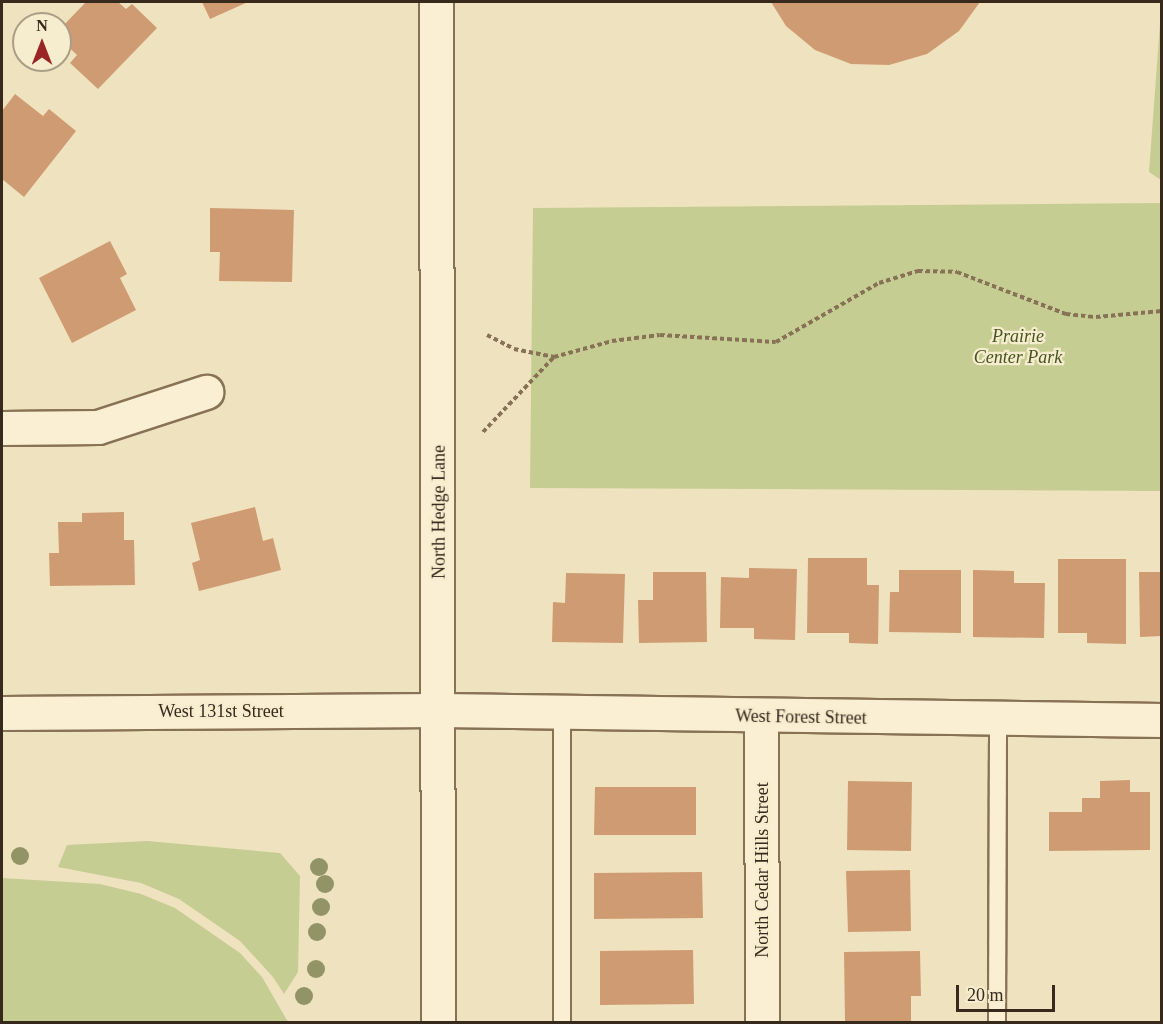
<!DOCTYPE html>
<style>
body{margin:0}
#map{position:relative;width:1163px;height:1024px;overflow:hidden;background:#efe2be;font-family:"Times New Roman",serif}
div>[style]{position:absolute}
.green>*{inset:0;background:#c5cd92}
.building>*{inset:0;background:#cf9b73}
.path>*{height:4px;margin-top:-2px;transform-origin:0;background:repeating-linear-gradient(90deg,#887256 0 4.5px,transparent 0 7.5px)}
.roads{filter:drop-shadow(2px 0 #887256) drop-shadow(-2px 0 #887256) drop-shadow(0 2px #887256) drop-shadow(0 -2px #887256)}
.service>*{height:16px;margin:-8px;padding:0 8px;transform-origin:8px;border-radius:8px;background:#faefd2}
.minor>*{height:33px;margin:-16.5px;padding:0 16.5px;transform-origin:16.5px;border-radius:16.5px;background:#faefd2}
.tertiary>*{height:33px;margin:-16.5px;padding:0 16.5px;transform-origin:16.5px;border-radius:16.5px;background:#faefd2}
.trees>*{width:18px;height:18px;margin:-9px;border-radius:50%;background:#929468}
span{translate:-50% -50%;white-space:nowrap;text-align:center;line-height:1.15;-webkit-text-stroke:4.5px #f6ecce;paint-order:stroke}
.park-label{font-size:18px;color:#465421;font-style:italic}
.street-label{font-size:18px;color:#37291c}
.frame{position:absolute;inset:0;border:3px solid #37291c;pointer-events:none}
.north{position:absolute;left:12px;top:12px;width:60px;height:60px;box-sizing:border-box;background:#f6ecce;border:2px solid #aa9e87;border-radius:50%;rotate:0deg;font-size:16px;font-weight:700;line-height:24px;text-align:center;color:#37291c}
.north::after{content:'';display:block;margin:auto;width:21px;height:27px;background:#992624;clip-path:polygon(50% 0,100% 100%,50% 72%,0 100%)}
.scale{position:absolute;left:956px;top:985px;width:99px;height:27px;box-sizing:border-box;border:3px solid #37291c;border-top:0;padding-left:8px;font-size:18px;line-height:21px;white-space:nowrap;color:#37291c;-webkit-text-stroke:4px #f6ecce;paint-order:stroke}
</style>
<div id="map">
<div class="green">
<i style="clip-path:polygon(1161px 10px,1162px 180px,1161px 180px,1149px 172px)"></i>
<i style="clip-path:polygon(1161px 203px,1161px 491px,530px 488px,533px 208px)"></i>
<i style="clip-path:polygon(147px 841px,280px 853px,300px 876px,298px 972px,284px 994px,273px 977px,240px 941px,179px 899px,141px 883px,58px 867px,67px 845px)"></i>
<i style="clip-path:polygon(2px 878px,100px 884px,141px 894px,175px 908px,240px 953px,262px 977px,288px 1022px,2px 1022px)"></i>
</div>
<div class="building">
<i style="clip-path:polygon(86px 2px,118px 2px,126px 9px,132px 4px,157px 28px,98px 89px,70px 63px,77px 55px,60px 39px,60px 29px)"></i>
<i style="clip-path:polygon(202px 2px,248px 2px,210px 19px)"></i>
<i style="clip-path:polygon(771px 2px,980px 2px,959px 31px,927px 54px,889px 65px,851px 64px,815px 50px,786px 26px)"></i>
<i style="clip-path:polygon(15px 94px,43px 116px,49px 109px,76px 131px,24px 197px,2px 179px,2px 111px)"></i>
<i style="clip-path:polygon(210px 208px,294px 210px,292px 282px,219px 281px,220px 252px,210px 252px)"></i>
<i style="clip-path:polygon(110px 241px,127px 274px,120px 278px,136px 310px,72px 343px,39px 278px)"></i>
<i style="clip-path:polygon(255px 507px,263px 541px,273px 538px,281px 570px,199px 591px,192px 563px,200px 560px,191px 523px)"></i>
<i style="clip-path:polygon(124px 512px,124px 540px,134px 540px,135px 585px,50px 586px,49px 553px,59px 553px,58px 522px,82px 522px,82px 513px)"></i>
<i style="clip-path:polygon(808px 558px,867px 558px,867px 585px,879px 585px,878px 644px,849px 643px,849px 633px,807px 633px)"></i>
<i style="clip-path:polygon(1058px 559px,1126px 559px,1126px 644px,1087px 643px,1087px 633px,1058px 633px)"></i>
<i style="clip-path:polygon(749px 568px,797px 569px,795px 640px,754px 639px,754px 628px,720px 628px,721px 577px,749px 578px)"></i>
<i style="clip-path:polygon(899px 570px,961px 570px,961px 633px,889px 632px,890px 592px,899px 592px)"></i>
<i style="clip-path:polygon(973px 570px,1014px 571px,1014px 583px,1045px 583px,1044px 638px,973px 637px)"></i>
<i style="clip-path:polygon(653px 572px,706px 572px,707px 642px,639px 643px,638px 600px,653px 600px)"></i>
<i style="clip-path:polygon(1139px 572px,1162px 572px,1162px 636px,1140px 637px)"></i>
<i style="clip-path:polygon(566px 573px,625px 574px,623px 643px,552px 642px,553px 602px,565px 603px)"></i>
<i style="clip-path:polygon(1130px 780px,1130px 792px,1150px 792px,1150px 850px,1049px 851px,1049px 812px,1082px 812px,1082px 798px,1100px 798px,1100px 781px)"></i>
<i style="clip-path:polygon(848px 781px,912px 782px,911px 851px,847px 850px)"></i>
<i style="clip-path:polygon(595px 787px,696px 787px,696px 835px,594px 835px)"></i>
<i style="clip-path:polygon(910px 870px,911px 931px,848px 932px,846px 871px)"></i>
<i style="clip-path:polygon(702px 872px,703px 918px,594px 919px,594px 873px)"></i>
<i style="clip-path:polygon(693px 950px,694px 1004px,600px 1005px,600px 951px)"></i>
<i style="clip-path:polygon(920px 951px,921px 996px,911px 996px,911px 1022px,845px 1022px,844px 952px)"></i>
</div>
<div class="path">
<i style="left:487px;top:335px;width:30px;rotate:27deg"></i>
<i style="left:514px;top:349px;width:41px;rotate:11.3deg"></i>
<i style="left:483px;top:432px;width:103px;rotate:-46.6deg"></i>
<i style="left:554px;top:357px;width:60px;rotate:-15.4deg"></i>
<i style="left:612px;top:341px;width:48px;rotate:-7.1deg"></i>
<i style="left:660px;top:335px;width:116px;rotate:3.5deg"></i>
<i style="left:776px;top:342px;width:119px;rotate:-29.8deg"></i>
<i style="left:879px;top:283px;width:41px;rotate:-17.1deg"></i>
<i style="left:918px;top:271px;width:39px;rotate:1deg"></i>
<i style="left:957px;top:272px;width:117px;rotate:21.1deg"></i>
<i style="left:1066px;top:314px;width:30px;rotate:6deg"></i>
<i style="left:1096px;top:317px;width:66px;rotate:-5.2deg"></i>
</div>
<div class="roads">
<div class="service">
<i style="left:562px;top:713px;width:309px;rotate:90deg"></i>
<i style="left:997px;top:1022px;width:303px;rotate:-89.8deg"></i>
</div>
<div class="minor">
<i style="left:2px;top:428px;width:96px;rotate:-0.6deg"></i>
<i style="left:98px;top:427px;width:114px;rotate:-18deg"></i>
<i style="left:2px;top:713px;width:438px;rotate:-0.4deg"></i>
<i style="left:440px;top:710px;width:722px;rotate:0.79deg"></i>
<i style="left:761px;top:717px;width:305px;rotate:89.8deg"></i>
</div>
<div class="tertiary">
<i style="left:436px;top:2px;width:1020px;rotate:89.89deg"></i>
</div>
</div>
<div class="trees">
<i style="left:20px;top:856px"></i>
<i style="left:319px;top:867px"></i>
<i style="left:325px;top:884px"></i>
<i style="left:321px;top:907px"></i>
<i style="left:317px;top:932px"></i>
<i style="left:316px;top:969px"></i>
<i style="left:304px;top:996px"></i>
</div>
<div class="park-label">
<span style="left:1018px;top:347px">Prairie<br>Center Park</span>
</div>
<div class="street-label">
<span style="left:439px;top:512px;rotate:-90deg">North Hedge Lane</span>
<span style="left:221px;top:711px">West 131st Street</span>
<span style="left:801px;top:717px;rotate:1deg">West Forest Street</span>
<span style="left:762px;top:870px;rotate:-90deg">North Cedar Hills Street</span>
</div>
<div class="frame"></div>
<div class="north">N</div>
<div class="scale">20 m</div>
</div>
